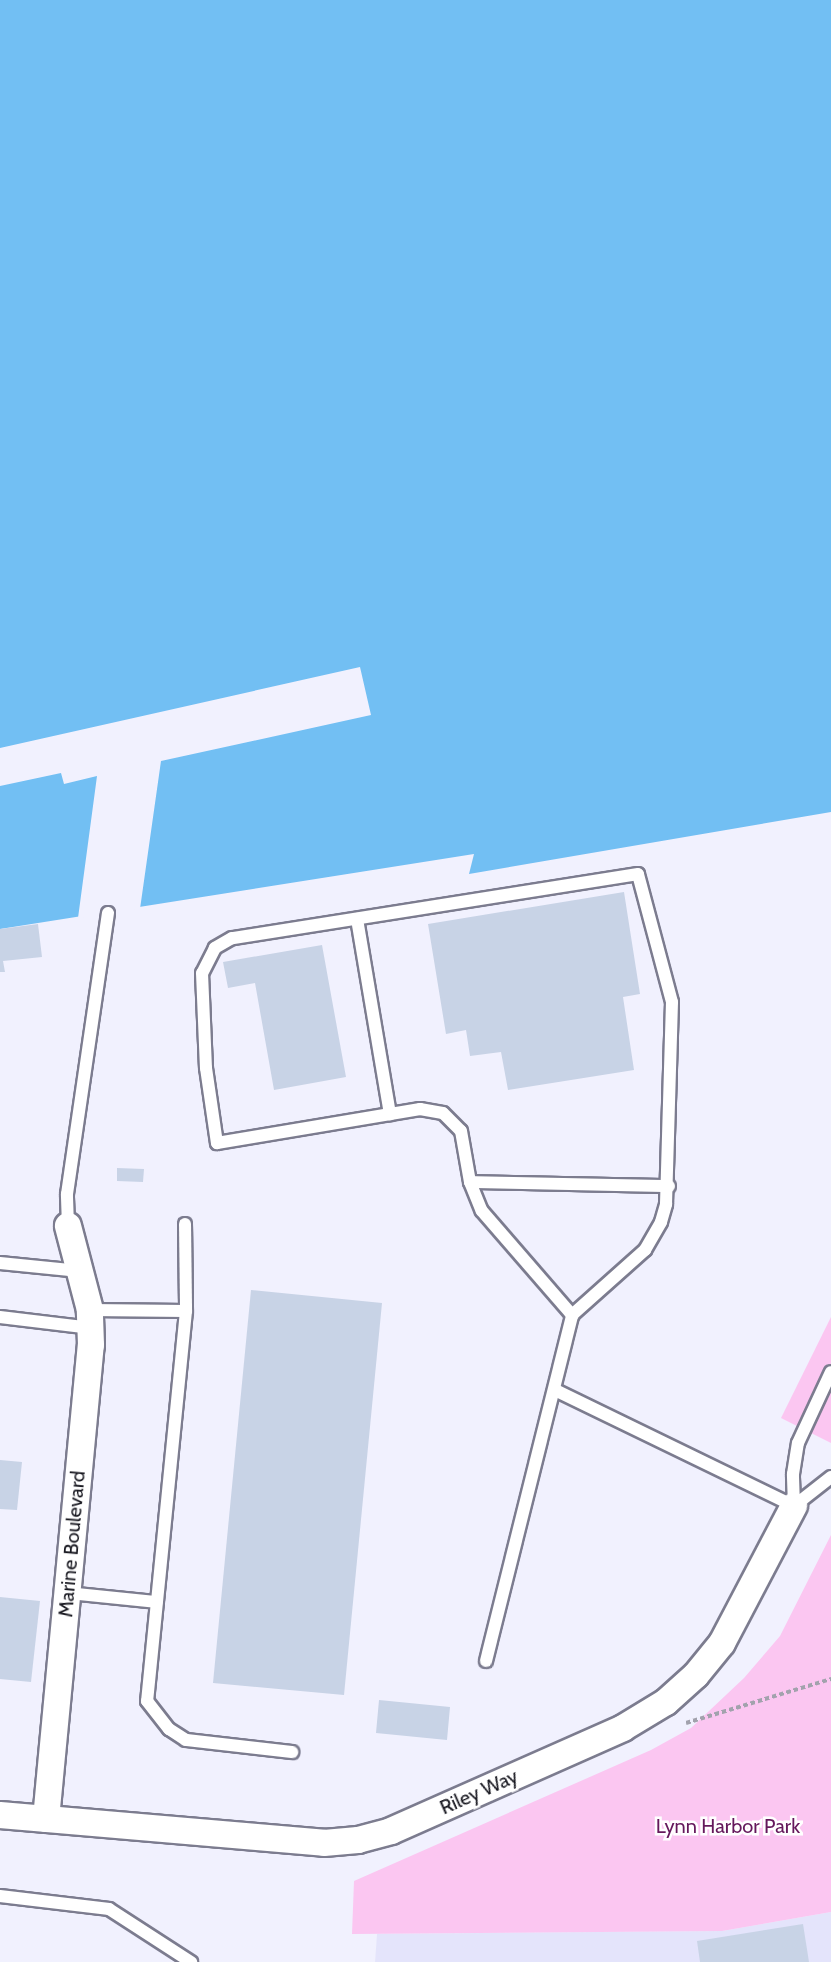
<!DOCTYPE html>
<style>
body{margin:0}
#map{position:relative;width:831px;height:1962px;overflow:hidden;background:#f1f1fe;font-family:Cabin,sans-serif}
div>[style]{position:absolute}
.built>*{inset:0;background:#e4e4fb}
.green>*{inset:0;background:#fbc6f1}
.water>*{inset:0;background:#72bff3}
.pier>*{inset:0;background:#f1f1fe}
.building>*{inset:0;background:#c8d3e6}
.path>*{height:4px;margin-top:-2px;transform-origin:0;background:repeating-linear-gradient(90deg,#a2a2ad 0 4.5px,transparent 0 7.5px)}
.roads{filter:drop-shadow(2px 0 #7c7c8f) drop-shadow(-2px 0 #7c7c8f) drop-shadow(0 2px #7c7c8f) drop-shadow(0 -2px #7c7c8f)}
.lane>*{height:12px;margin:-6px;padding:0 6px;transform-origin:6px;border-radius:6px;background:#fff}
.street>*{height:26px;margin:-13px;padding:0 13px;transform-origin:13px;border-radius:13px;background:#fff}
span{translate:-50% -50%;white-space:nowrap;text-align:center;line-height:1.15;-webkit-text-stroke:5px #fff;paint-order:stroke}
.street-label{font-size:20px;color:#16161e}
.park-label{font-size:20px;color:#65185c}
</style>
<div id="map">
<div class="built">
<i style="clip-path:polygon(831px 1912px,831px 1962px,375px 1962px,377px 1934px,722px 1931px)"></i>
</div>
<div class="green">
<i style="clip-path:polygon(831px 1317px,831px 1443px,781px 1418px)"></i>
<i style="clip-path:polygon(831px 1535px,831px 1912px,722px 1931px,352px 1934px,354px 1881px,651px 1750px,691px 1728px,744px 1678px,780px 1636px)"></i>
</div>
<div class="water">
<i style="clip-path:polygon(0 0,831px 0,831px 812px,469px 874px,474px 854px,0 929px)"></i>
</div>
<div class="pier">
<i style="clip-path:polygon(360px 667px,371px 715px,161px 761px,140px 909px,78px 918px,97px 776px,64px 784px,61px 773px,0 786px,0 748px)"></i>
</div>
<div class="building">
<i style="clip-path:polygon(624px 892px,640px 994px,623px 997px,634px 1070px,508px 1090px,501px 1052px,470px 1056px,466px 1030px,446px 1034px,428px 924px)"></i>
<i style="clip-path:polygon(38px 924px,42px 957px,3px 961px,5px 972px,0 972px,0 929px)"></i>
<i style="clip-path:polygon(322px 945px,346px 1077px,274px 1090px,255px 983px,228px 988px,223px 962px)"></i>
<i style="clip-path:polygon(117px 1168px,144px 1169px,143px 1182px,117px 1181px)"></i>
<i style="clip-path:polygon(251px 1290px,382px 1303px,344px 1695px,213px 1683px)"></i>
<i style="clip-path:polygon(0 1460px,22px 1462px,17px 1510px,0 1509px)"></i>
<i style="clip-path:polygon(0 1597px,40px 1601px,31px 1682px,0 1679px)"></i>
<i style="clip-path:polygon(379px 1700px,450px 1707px,447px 1740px,376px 1733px)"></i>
<i style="clip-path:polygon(803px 1924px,809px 1962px,700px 1962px,697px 1941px)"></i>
</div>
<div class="path">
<i style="left:686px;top:1723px;width:152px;rotate:-16.9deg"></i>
</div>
<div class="roads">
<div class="lane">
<i style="left:357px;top:919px;width:198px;rotate:80.4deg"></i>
<i style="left:470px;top:1182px;width:199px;rotate:1.2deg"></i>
<i style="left:185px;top:1224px;width:87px;rotate:89.3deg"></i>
<i style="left:68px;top:1226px;width:32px;rotate:-92deg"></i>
<i style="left:67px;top:1194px;width:284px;rotate:-81.7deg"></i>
<i style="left:0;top:1263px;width:80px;rotate:5.7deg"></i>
<i style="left:90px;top:1310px;width:96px;rotate:0.6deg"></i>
<i style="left:186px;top:1311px;width:392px;rotate:95.7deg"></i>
<i style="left:147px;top:1701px;width:36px;rotate:52deg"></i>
<i style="left:169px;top:1729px;width:20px;rotate:33deg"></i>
<i style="left:186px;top:1740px;width:107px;rotate:6.5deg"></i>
<i style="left:0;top:1317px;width:92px;rotate:6.9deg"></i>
<i style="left:555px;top:1390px;width:266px;rotate:25.9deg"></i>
<i style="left:794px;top:1506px;width:32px;rotate:-92deg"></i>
<i style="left:793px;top:1474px;width:31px;rotate:-81deg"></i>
<i style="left:798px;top:1443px;width:78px;rotate:-65.1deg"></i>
<i style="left:794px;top:1506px;width:47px;rotate:-38.1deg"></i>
<i style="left:68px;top:1593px;width:89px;rotate:5.8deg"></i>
<i style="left:486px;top:1661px;width:357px;rotate:-76deg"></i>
<i style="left:572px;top:1315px;width:98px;rotate:-41.7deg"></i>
<i style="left:645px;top:1250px;width:32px;rotate:-60deg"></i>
<i style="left:661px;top:1222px;width:19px;rotate:-74deg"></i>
<i style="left:666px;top:1204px;width:202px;rotate:-88.3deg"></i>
<i style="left:672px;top:1002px;width:132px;rotate:-104.9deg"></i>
<i style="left:638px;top:874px;width:411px;rotate:171deg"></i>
<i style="left:232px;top:938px;width:20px;rotate:150deg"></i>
<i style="left:215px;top:948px;width:28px;rotate:117deg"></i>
<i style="left:202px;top:973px;width:95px;rotate:87.6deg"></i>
<i style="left:206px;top:1068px;width:76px;rotate:81.7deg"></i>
<i style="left:217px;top:1143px;width:206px;rotate:-9.5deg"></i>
<i style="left:420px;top:1109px;width:23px;rotate:10deg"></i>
<i style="left:443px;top:1113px;width:25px;rotate:45deg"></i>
<i style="left:461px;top:1131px;width:52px;rotate:80deg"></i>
<i style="left:470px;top:1182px;width:31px;rotate:68deg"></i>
<i style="left:482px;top:1211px;width:138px;rotate:49.1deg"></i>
<i style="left:0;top:1896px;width:110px;rotate:6.8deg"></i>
<i style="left:109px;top:1909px;width:98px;rotate:32.9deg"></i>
</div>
<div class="street">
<i style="left:0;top:1815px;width:325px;rotate:4.9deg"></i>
<i style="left:324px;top:1843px;width:34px;rotate:-5deg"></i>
<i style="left:358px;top:1840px;width:34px;rotate:-15deg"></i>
<i style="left:391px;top:1831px;width:254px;rotate:-23.9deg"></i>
<i style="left:623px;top:1728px;width:50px;rotate:-31.2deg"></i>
<i style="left:666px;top:1702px;width:40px;rotate:-42deg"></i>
<i style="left:696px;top:1675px;width:41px;rotate:-50.9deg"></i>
<i style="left:722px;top:1643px;width:155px;rotate:-62.3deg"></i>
<i style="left:46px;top:1819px;width:476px;rotate:-84.6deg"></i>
<i style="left:91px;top:1345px;width:35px;rotate:-92deg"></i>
<i style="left:90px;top:1310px;width:87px;rotate:-104.7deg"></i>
</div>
</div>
<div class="street-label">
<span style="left:72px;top:1544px;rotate:-85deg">Marine Boulevard</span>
<span style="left:479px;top:1792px;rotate:-24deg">Riley Way</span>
</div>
<div class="park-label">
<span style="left:728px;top:1826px">Lynn Harbor Park</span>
</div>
</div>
